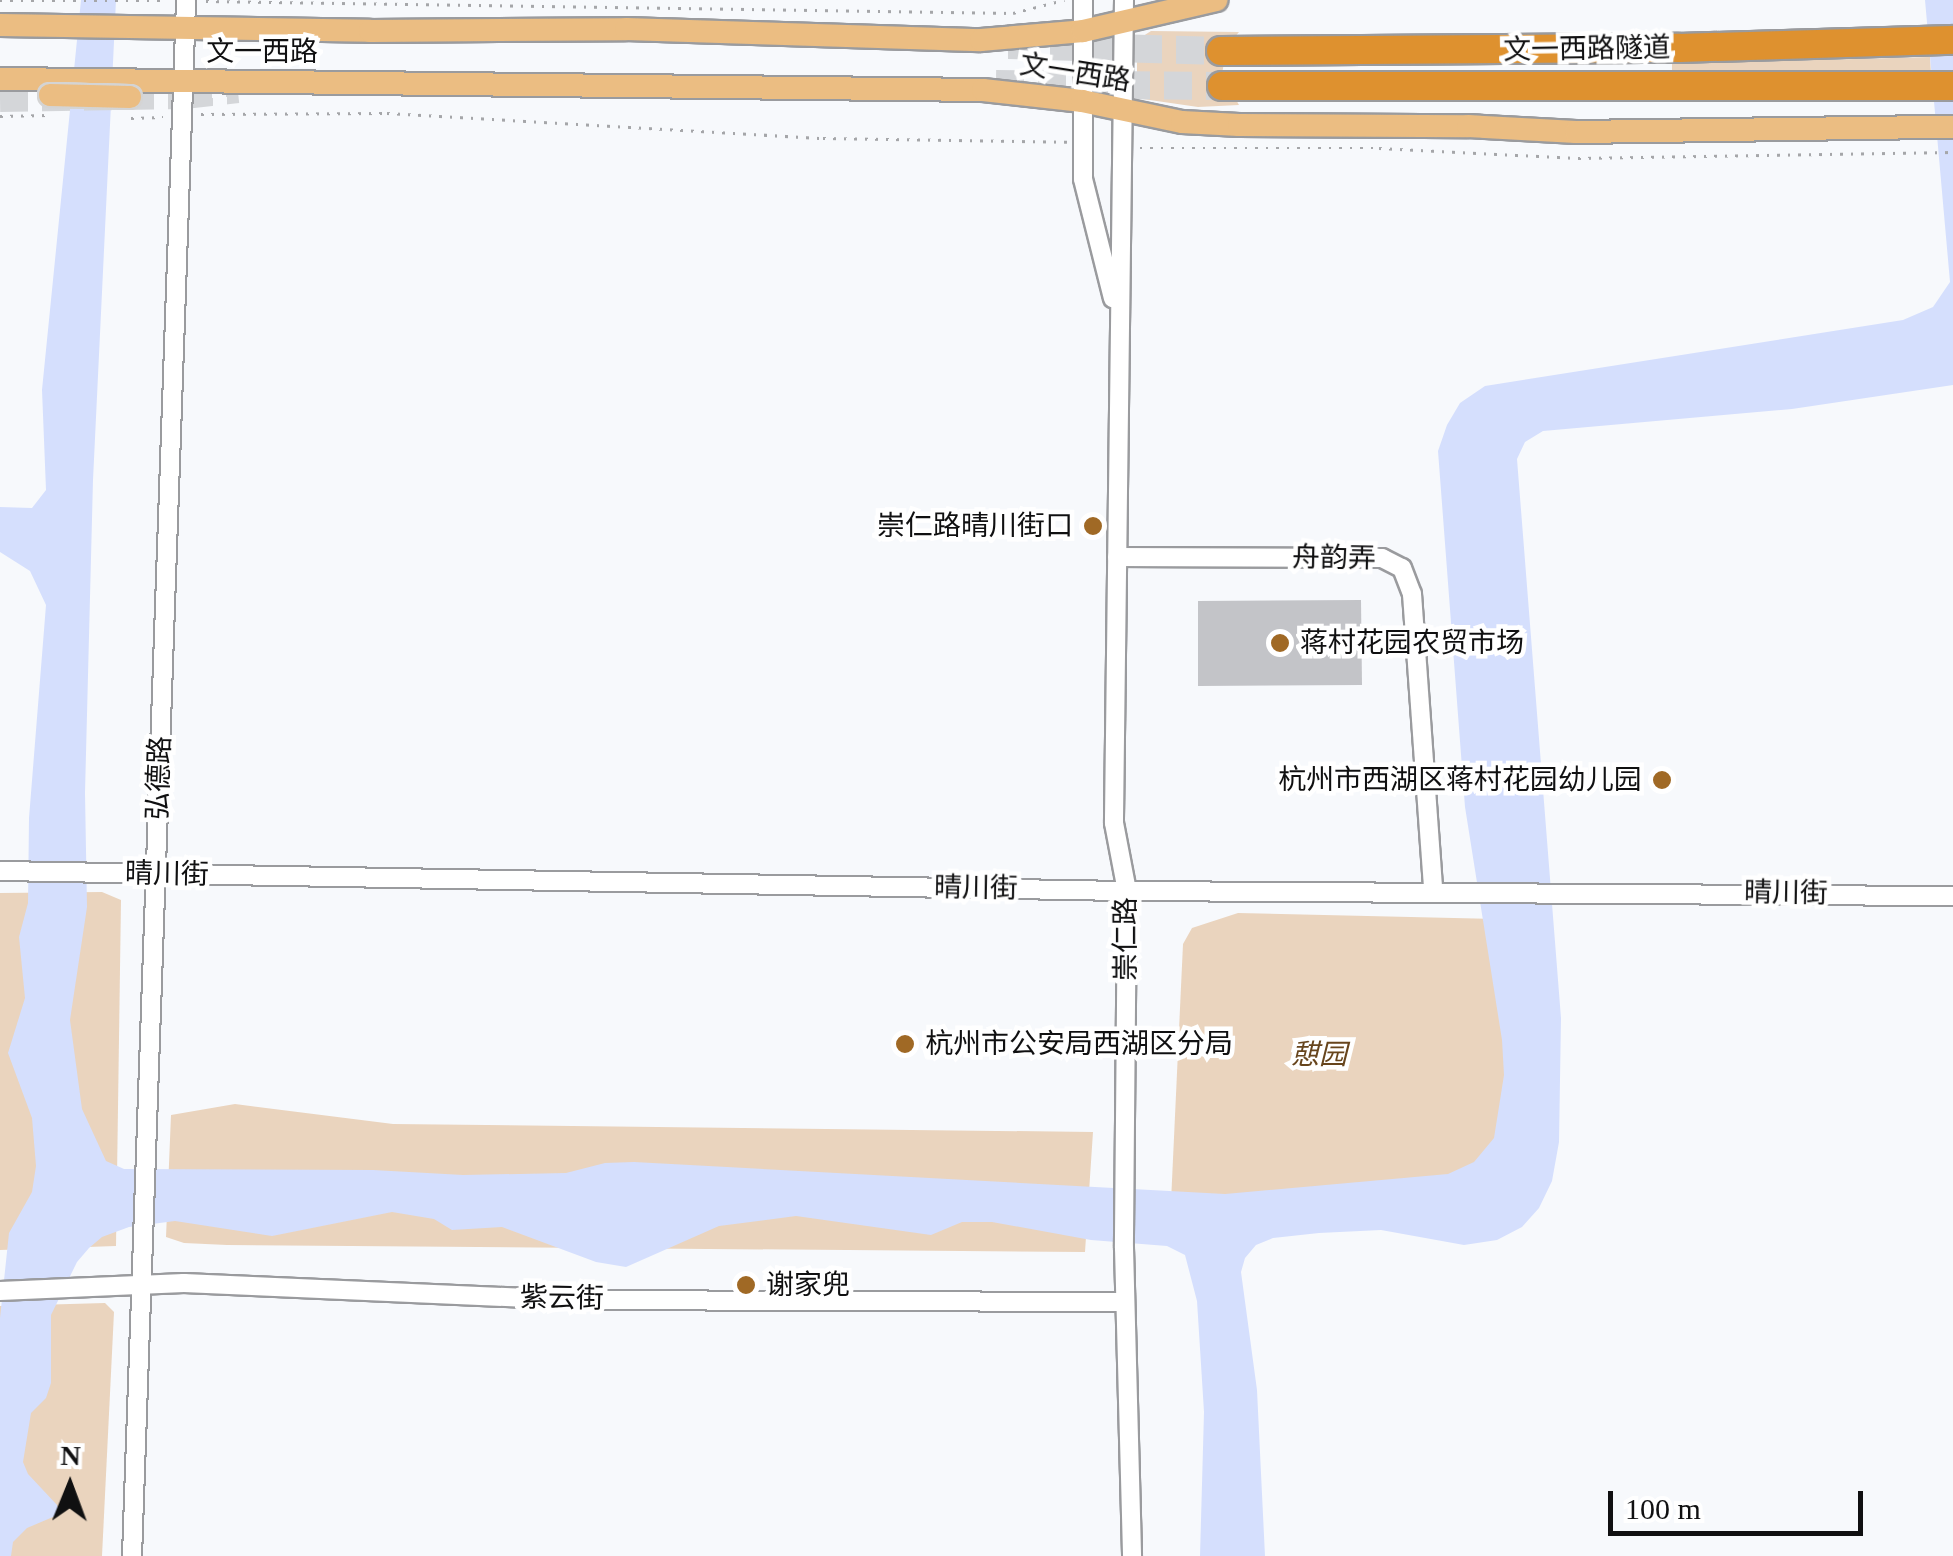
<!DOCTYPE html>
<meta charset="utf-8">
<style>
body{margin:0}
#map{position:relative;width:1953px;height:1556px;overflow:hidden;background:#f7f9fc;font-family:"Times New Roman","Noto Sans SC",serif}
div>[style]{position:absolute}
.green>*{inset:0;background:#ead4be}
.water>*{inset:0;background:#d5dffd}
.building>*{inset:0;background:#c3c4c8}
.highway-tunnel>*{height:28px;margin-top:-14px;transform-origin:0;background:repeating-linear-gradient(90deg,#d4d6d9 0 28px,transparent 0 42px)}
.path>*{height:2.5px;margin-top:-1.25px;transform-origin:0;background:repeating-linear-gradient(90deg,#a5a6a9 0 2.5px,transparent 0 10.5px)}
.roads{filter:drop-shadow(2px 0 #9a9b9e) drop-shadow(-2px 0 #9a9b9e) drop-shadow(0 2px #9a9b9e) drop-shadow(0 -2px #9a9b9e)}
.minor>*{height:18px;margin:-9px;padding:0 9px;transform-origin:9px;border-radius:9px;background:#fff}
.major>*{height:22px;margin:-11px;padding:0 11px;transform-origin:11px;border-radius:11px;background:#ebbd82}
.highway>*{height:28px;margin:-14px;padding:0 14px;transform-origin:14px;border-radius:14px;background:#de912f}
.bridges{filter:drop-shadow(2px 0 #d4d4d4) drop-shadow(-2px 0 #d4d4d4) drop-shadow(0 2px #d4d4d4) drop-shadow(0 -2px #d4d4d4)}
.major-bridge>*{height:22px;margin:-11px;padding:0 11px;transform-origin:11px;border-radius:11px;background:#ebbd82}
.dots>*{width:28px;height:28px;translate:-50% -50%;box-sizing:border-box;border:5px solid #fff;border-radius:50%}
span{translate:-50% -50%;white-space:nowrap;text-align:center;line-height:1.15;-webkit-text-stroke:9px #fff;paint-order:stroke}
.street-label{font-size:28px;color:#101011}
.poi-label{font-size:28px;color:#101011}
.right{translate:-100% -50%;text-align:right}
.left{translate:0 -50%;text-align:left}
.park-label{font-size:28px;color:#67451d;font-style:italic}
.north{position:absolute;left:20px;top:1436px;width:100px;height:100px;-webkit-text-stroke:8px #fff;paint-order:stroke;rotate:1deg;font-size:28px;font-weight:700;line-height:40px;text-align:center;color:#101011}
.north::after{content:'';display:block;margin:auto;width:35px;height:45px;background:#101011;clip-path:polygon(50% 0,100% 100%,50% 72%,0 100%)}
.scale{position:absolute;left:1608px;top:1491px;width:255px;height:45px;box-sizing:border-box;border:5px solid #101011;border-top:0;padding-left:12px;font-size:30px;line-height:35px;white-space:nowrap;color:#101011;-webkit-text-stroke:8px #fff;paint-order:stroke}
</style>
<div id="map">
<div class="green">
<i style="clip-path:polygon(1151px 31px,1239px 32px,1227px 46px,1222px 74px,1239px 105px,1198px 107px,1143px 99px,1137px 94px,1137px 40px)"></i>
<i style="clip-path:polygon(1930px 57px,1931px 74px,1672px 71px,1672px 64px)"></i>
<i style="clip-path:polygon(102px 892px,121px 900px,116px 1246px,0 1250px,0 893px)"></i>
<i style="clip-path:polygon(1238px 913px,1497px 919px,1514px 1059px,1501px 1143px,1461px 1181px,1171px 1202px,1183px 944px,1192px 928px)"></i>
<i style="clip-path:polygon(235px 1104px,393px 1124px,1093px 1132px,1085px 1252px,227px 1245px,184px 1243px,166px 1237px,171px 1115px)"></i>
<i style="clip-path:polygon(105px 1303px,114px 1312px,102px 1556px,0 1556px,0 1306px)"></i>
</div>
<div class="water">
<i style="clip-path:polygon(81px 0,116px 0,93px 480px,85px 793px,87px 907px,70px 1020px,82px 1109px,106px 1161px,124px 1169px,373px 1170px,463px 1175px,566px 1173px,605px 1163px,634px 1162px,1225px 1194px,1448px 1174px,1474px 1162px,1494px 1138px,1504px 1075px,1502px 1040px,1465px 807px,1438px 451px,1447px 425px,1460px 403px,1485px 386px,1903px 320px,1933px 307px,1950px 282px,1925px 0,1953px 0,1953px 385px,1792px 409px,1543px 431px,1525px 442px,1517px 459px,1561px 1018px,1559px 1142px,1552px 1181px,1539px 1208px,1522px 1227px,1497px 1240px,1464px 1245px,1381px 1230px,1319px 1233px,1273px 1238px,1256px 1245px,1245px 1258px,1241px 1272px,1257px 1390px,1265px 1556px,1200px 1556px,1204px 1412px,1197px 1301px,1185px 1255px,1167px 1246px,1091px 1240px,992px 1222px,962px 1222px,931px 1235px,796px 1216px,719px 1226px,626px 1267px,596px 1262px,502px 1227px,452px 1230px,434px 1219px,392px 1212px,272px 1236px,175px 1221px,129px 1227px,102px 1237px,89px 1248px,77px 1262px,51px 1315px,51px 1383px,46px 1398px,31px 1413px,23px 1462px,28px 1474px,57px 1505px,60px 1514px,27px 1528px,13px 1542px,11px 1556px,0 1556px,0 1318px,9px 1233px,32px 1192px,36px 1166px,32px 1118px,8px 1053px,25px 998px,19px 937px,28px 903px,29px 818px,46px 605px,30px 571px,0 552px,0 507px,32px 508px,46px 490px,42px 390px)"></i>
</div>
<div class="building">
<i style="clip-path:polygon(1361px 600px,1362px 685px,1198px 686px,1198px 601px)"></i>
</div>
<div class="highway-tunnel">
<i style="left:1008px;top:45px;width:213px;rotate:1.6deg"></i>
<i style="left:996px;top:84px;width:226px;rotate:0.5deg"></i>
<i style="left:0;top:98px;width:184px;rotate:-0.9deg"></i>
<i style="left:184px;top:95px;width:54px;rotate:-6.3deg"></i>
</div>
<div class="path">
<i style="left:0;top:1px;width:168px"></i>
<i style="left:206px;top:1px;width:807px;rotate:0.85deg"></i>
<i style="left:1013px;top:13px;width:53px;rotate:-14.3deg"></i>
<i style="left:201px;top:114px;width:186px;rotate:-0.3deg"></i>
<i style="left:387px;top:113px;width:437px;rotate:3.3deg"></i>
<i style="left:823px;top:138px;width:244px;rotate:0.9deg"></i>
<i style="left:0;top:116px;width:48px;rotate:-1.2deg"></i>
<i style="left:131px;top:118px;width:32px;rotate:-2deg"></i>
<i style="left:1140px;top:148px;width:239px"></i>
<i style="left:1379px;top:148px;width:199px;rotate:2.9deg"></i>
<i style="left:1578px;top:158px;width:375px;rotate:-0.9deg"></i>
</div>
<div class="roads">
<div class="minor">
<i style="left:1083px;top:0;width:179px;rotate:90deg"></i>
<i style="left:1083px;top:179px;width:123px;rotate:75.9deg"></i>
<i style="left:1124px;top:0;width:823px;rotate:90.7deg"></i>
<i style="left:1114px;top:823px;width:69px;rotate:79.2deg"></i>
<i style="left:1127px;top:891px;width:357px;rotate:90.5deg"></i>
<i style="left:1124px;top:1248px;width:308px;rotate:88.5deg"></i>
<i style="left:1117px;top:557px;width:265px;rotate:0.2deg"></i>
<i style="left:1382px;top:558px;width:22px;rotate:27deg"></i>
<i style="left:1402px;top:568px;width:28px;rotate:69deg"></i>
<i style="left:1412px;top:594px;width:297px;rotate:85.9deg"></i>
<i style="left:0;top:871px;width:1127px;rotate:1.02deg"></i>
<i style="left:1127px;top:891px;width:826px;rotate:0.35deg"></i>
<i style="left:0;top:1291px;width:184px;rotate:-2.5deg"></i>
<i style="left:184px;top:1283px;width:383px;rotate:2.5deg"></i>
<i style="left:567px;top:1300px;width:558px;rotate:0.21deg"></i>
<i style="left:132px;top:1556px;width:1557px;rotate:-88.01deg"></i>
</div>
<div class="major">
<i style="left:0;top:25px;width:370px;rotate:0.9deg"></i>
<i style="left:370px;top:31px;width:256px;rotate:-0.4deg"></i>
<i style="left:626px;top:29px;width:355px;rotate:1.8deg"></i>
<i style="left:981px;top:40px;width:102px;rotate:-5deg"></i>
<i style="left:1083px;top:31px;width:137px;rotate:-13.1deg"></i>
<i style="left:0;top:79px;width:983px;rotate:0.64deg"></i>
<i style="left:983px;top:90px;width:100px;rotate:6.3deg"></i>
<i style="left:1082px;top:101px;width:102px;rotate:11.9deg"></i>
<i style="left:1182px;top:122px;width:57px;rotate:3deg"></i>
<i style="left:1239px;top:125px;width:229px;rotate:0.3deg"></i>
<i style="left:1468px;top:126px;width:108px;rotate:3.2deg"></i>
<i style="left:1576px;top:132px;width:377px;rotate:-0.8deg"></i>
</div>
<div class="highway">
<i style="left:1221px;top:51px;width:458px;rotate:-0.4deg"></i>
<i style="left:1679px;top:48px;width:274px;rotate:-1.7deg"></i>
<i style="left:1222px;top:86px;width:731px"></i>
</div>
</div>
<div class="bridges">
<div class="major-bridge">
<i style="left:50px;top:95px;width:80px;rotate:1.4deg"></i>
</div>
</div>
<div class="dots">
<i style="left:1093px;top:526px;background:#a06925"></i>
<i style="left:1280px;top:643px;background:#a06925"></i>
<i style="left:1662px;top:780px;background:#a06925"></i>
<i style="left:905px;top:1044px;background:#a06925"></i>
<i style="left:746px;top:1285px;background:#a06925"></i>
</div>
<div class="street-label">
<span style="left:1587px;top:49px;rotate:-1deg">文一西路隧道</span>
<span style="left:262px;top:52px">文一西路</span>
<span style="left:1075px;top:73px;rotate:9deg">文一西路</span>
<span style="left:1334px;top:558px;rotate:1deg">舟韵弄</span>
<span style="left:159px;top:778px;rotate:-88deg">弘德路</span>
<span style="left:167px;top:874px;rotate:1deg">晴川街</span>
<span style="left:976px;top:888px;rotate:1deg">晴川街</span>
<span style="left:1786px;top:893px;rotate:1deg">晴川街</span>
<span style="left:1126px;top:939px;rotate:-90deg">崇仁路</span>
<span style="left:562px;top:1298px;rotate:1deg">紫云街</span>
</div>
<div class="poi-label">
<span class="right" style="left:1073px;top:526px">崇仁路晴川街口</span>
<span class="left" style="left:1300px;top:643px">蒋村花园农贸市场</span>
<span class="right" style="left:1642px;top:780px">杭州市西湖区蒋村花园幼儿园</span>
<span class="left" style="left:925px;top:1044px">杭州市公安局西湖区分局</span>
<span class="left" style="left:766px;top:1285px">谢家兜</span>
</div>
<div class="park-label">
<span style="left:1319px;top:1055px">憇园</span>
</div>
<div class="north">N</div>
<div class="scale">100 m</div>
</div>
